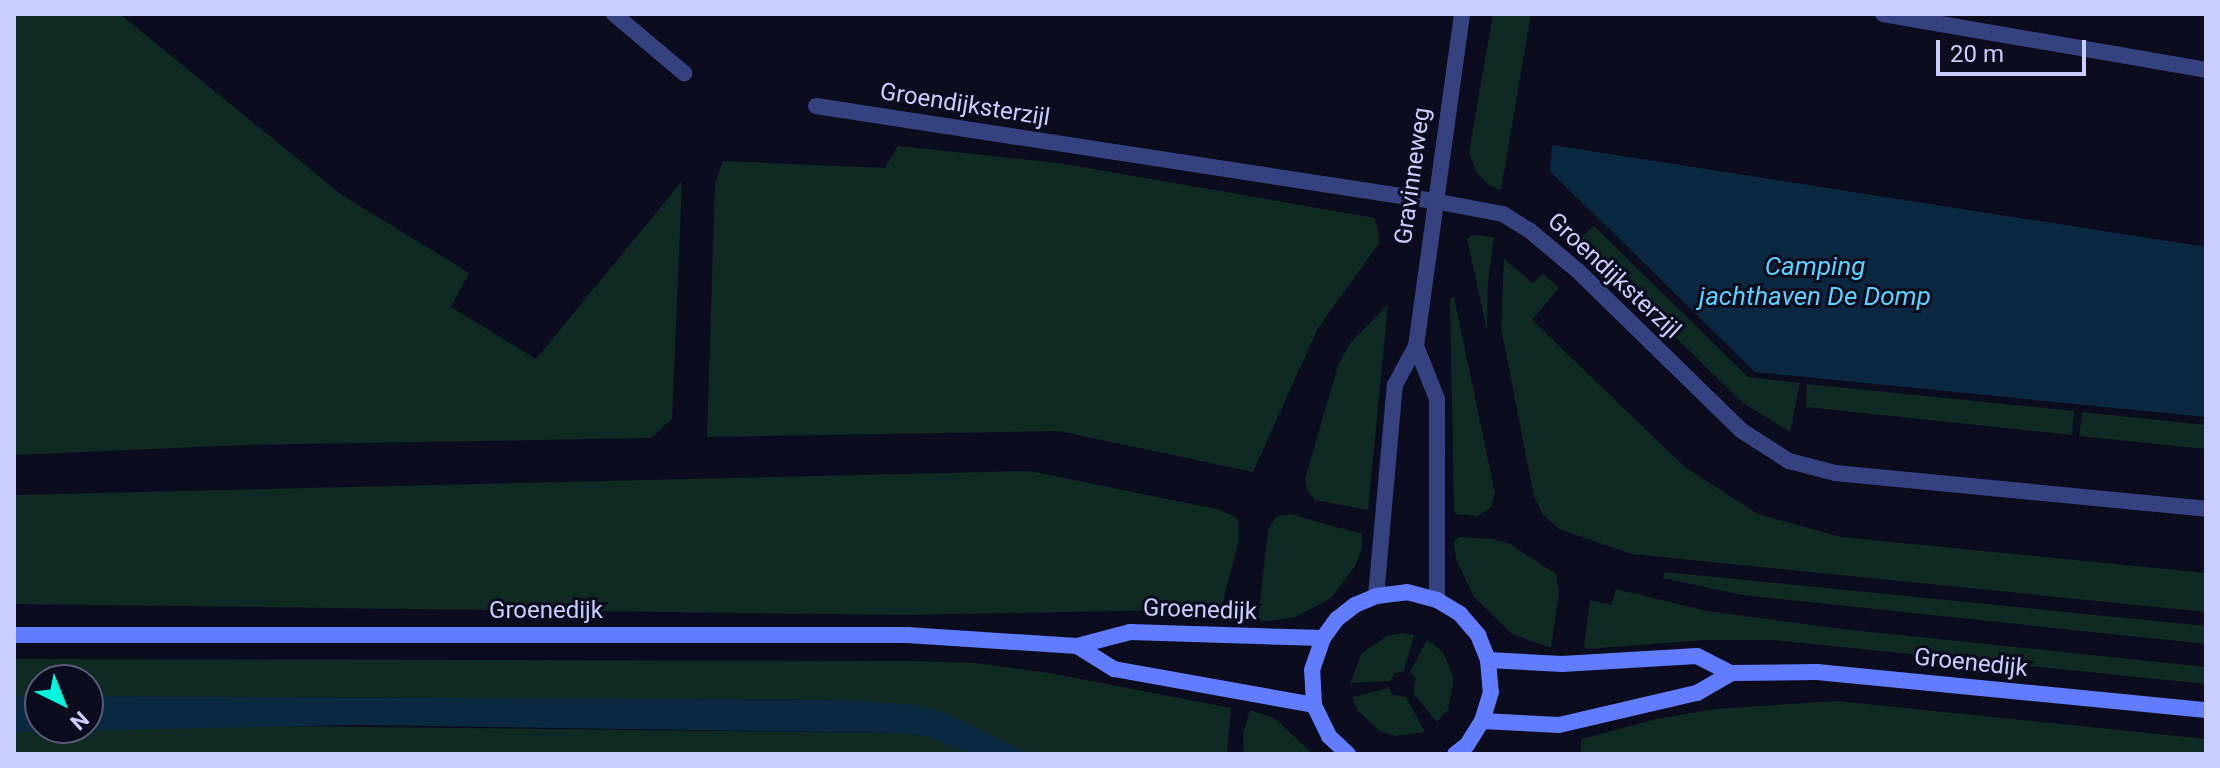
<!DOCTYPE html>
<style>
body{margin:0}
#map{position:relative;width:2220px;height:768px;overflow:hidden;background:#0c0c1f;font-family:Roboto,sans-serif}
div>[style]{position:absolute}
.green>*{inset:0;background:#0f2923}
.water>*{inset:0;background:#0a2840}
.service>*{height:16px;margin:-8px;padding:0 8px;transform-origin:8px;border-radius:8px;background:#36417f}
.minor>*{height:16px;margin:-8px;padding:0 8px;transform-origin:8px;border-radius:8px;background:#36417f}
.secondary>*{height:16px;margin:-8px;padding:0 8px;transform-origin:8px;border-radius:8px;background:#617cff}
span{translate:-50% -50%;white-space:nowrap;text-align:center;line-height:1.15;-webkit-text-stroke:6px #0c0c1f;paint-order:stroke}
.street-label{font-size:24px;color:#caceff}
.water-label{font-size:26px;color:#58d2ff;font-style:italic}
.frame{position:absolute;inset:0;border:16px solid #caceff;pointer-events:none}
.north{position:absolute;left:24px;top:664px;width:80px;height:80px;box-sizing:border-box;background:#0c0c1f;border:2px solid #585a79;border-radius:50%;rotate:137deg;font-size:22px;font-weight:700;line-height:32px;text-align:center;color:#caceff}
.north::after{content:'';display:block;margin:auto;width:28px;height:36px;background:#00f5dd;clip-path:polygon(50% 0,100% 100%,50% 72%,0 100%)}
.scale{position:absolute;left:1936px;top:40px;width:150px;height:36px;box-sizing:border-box;border:4px solid #caceff;border-top:0;padding-left:10px;font-size:24px;line-height:28px;white-space:nowrap;color:#caceff;-webkit-text-stroke:6px #0c0c1f;paint-order:stroke}
</style>
<div id="map">
<div class="green">
<i style="clip-path:polygon(14px 14px,120px 14px,342px 195px,469px 273px,451px 307px,536px 359px,682px 181px,672px 419px,651px 438px,244px 445px,14px 455px)"></i>
<i style="clip-path:polygon(1493px 14px,1531px 14px,1501px 190px,1490px 186px,1476px 172px,1469px 152px)"></i>
<i style="clip-path:polygon(898px 146px,1059px 163px,1375px 218px,1380px 242px,1318px 328px,1253px 472px,1059px 431px,707px 437px,715px 183px,723px 161px,885px 168px)"></i>
<i style="clip-path:polygon(1594px 226px,1748px 377px,1800px 383px,1790px 432px,1743px 403px,1577px 241px)"></i>
<i style="clip-path:polygon(1474px 235px,1494px 237px,1488px 281px,1487px 330px,1467px 239px)"></i>
<i style="clip-path:polygon(1504px 259px,1533px 283px,1543px 274px,1559px 288px,1532px 320px,1686px 468px,1758px 514px,1841px 537px,2206px 573px,2206px 612px,1632px 554px,1559px 529px,1543px 515px,1534px 496px,1501px 328px)"></i>
<i style="clip-path:polygon(1454px 297px,1495px 493px,1491px 507px,1478px 516px,1456px 514px,1454px 511px,1450px 299px)"></i>
<i style="clip-path:polygon(1388px 304px,1368px 510px,1315px 500px,1307px 490px,1305px 479px,1338px 365px,1350px 343px)"></i>
<i style="clip-path:polygon(1807px 384px,2074px 411px,2072px 435px,1806px 407px)"></i>
<i style="clip-path:polygon(2082px 412px,2206px 425px,2206px 449px,2079px 436px)"></i>
<i style="clip-path:polygon(1030px 471px,1221px 510px,1238px 519px,1239px 540px,1221px 609px,904px 615px,14px 604px,14px 495px)"></i>
<i style="clip-path:polygon(1290px 514px,1362px 534px,1362px 549px,1355px 566px,1332px 597px,1296px 617px,1262px 622px,1258px 619px,1268px 530px,1276px 517px)"></i>
<i style="clip-path:polygon(1459px 537px,1493px 539px,1510px 544px,1556px 574px,1559px 592px,1551px 648px,1512px 634px,1474px 597px,1456px 559px,1454px 542px)"></i>
<i style="clip-path:polygon(1665px 572px,2206px 626px,2206px 644px,1742px 595px,1663px 578px)"></i>
<i style="clip-path:polygon(1616px 589px,1707px 611px,1842px 629px,2206px 667px,2206px 684px,1773px 640px,1705px 640px,1587px 649px,1584px 647px,1590px 600px,1611px 605px)"></i>
<i style="clip-path:polygon(1402px 633px,1414px 635px,1404px 671px,1395px 673px,1390px 681px,1350px 683px,1362px 653px,1387px 636px)"></i>
<i style="clip-path:polygon(1427px 640px,1443px 652px,1454px 679px,1448px 710px,1437px 722px,1413px 693px,1416px 679px,1410px 672px)"></i>
<i style="clip-path:polygon(14px 659px,911px 661px,976px 663px,1050px 673px,1231px 708px,1227px 754px,1030px 754px,1008px 744px,840px 700px,88px 696px,88px 680px,40px 680px,40px 696px,14px 696px)"></i>
<i style="clip-path:polygon(1389px 688px,1393px 695px,1406px 697px,1425px 732px,1396px 736px,1381px 732px,1358px 711px,1352px 697px)"></i>
<i style="clip-path:polygon(1837px 701px,2206px 739px,2206px 754px,1581px 754px,1581px 739px,1657px 719px,1714px 709px)"></i>
<i style="clip-path:polygon(1250px 710px,1274px 718px,1313px 754px,1244px 754px,1243px 733px)"></i>
<i style="clip-path:polygon(191px 725px,896px 733px,925px 736px,972px 754px,14px 754px,14px 732px)"></i>
</div>
<div class="water">
<i style="clip-path:polygon(1552px 145px,2206px 247px,2206px 417px,1755px 372px,1550px 171px)"></i>
<i style="clip-path:polygon(14px 696px,40px 696px,40px 728px,88px 728px,88px 696px,840px 700px,917px 705px,950px 715px,1030px 754px,972px 754px,925px 736px,896px 733px,356px 725px,14px 732px)"></i>
</div>
<div class="service">
<i style="left:1434px;top:201px;width:70px;rotate:10.7deg"></i>
<i style="left:1503px;top:214px;width:31px;rotate:32deg"></i>
<i style="left:1529px;top:230px;width:64px;rotate:39.9deg"></i>
<i style="left:1578px;top:271px;width:229px;rotate:44.3deg"></i>
<i style="left:1742px;top:431px;width:56px;rotate:32.6deg"></i>
<i style="left:1789px;top:461px;width:48px;rotate:14.6deg"></i>
<i style="left:1835px;top:473px;width:373px;rotate:5.5deg"></i>
</div>
<div class="minor">
<i style="left:614px;top:14px;width:92px;rotate:40.1deg"></i>
<i style="left:1883px;top:14px;width:328px;rotate:9.8deg"></i>
<i style="left:816px;top:106px;width:625px;rotate:8.74deg"></i>
<i style="left:1416px;top:346px;width:57px;rotate:68.4deg"></i>
<i style="left:1437px;top:399px;width:201px;rotate:90deg"></i>
<i style="left:1376px;top:596px;width:212px;rotate:-84.9deg"></i>
<i style="left:1395px;top:385px;width:44px;rotate:-61.7deg"></i>
<i style="left:1416px;top:346px;width:335px;rotate:-82.1deg"></i>
</div>
<div class="secondary">
<i style="left:14px;top:635px;width:893px"></i>
<i style="left:907px;top:635px;width:170px;rotate:3.7deg"></i>
<i style="left:1077px;top:646px;width:55px;rotate:-14.8deg"></i>
<i style="left:1130px;top:632px;width:193px;rotate:1.8deg"></i>
<i style="left:1077px;top:646px;width:44px;rotate:31.9deg"></i>
<i style="left:1114px;top:669px;width:203px;rotate:10.2deg"></i>
<i style="left:1488px;top:660px;width:74px;rotate:3.1deg"></i>
<i style="left:1562px;top:664px;width:135px;rotate:-3.4deg"></i>
<i style="left:1697px;top:656px;width:38px;rotate:27deg"></i>
<i style="left:1731px;top:673px;width:86px;rotate:-0.7deg"></i>
<i style="left:1817px;top:672px;width:391px;rotate:5.6deg"></i>
<i style="left:1482px;top:721px;width:77px;rotate:3deg"></i>
<i style="left:1559px;top:725px;width:142px;rotate:-13.1deg"></i>
<i style="left:1697px;top:693px;width:39px;rotate:-30deg"></i>
<i style="left:1348px;top:754px;width:26px;rotate:-137deg"></i>
<i style="left:1329px;top:736px;width:34px;rotate:-116deg"></i>
<i style="left:1314px;top:705px;width:35px;rotate:-93deg"></i>
<i style="left:1312px;top:670px;width:34px;rotate:-71deg"></i>
<i style="left:1323px;top:638px;width:24px;rotate:-54deg"></i>
<i style="left:1337px;top:619px;width:23px;rotate:-38deg"></i>
<i style="left:1355px;top:605px;width:23px;rotate:-23deg"></i>
<i style="left:1376px;top:596px;width:31px;rotate:-7deg"></i>
<i style="left:1407px;top:592px;width:31px;rotate:15deg"></i>
<i style="left:1437px;top:600px;width:27px;rotate:31deg"></i>
<i style="left:1460px;top:614px;width:28px;rotate:49deg"></i>
<i style="left:1478px;top:635px;width:27px;rotate:68deg"></i>
<i style="left:1488px;top:660px;width:32px;rotate:85deg"></i>
<i style="left:1491px;top:692px;width:30px;rotate:107deg"></i>
<i style="left:1482px;top:721px;width:28px;rotate:122deg"></i>
<i style="left:1467px;top:745px;width:15px;rotate:143deg"></i>
</div>
<div class="street-label">
<span style="left:965px;top:105px;rotate:9deg">Groendijksterzijl</span>
<span style="left:1413px;top:176px;rotate:-82deg">Gravinneweg</span>
<span style="left:1614px;top:276px;rotate:43deg">Groendijksterzijl</span>
<span style="left:1200px;top:610px;rotate:2deg">Groenedijk</span>
<span style="left:546px;top:611px">Groenedijk</span>
<span style="left:1971px;top:663px;rotate:6deg">Groenedijk</span>
</div>
<div class="water-label">
<span style="left:1815px;top:282px">Camping<br>jachthaven De Domp</span>
</div>
<div class="frame"></div>
<div class="north">N</div>
<div class="scale">20 m</div>
</div>
